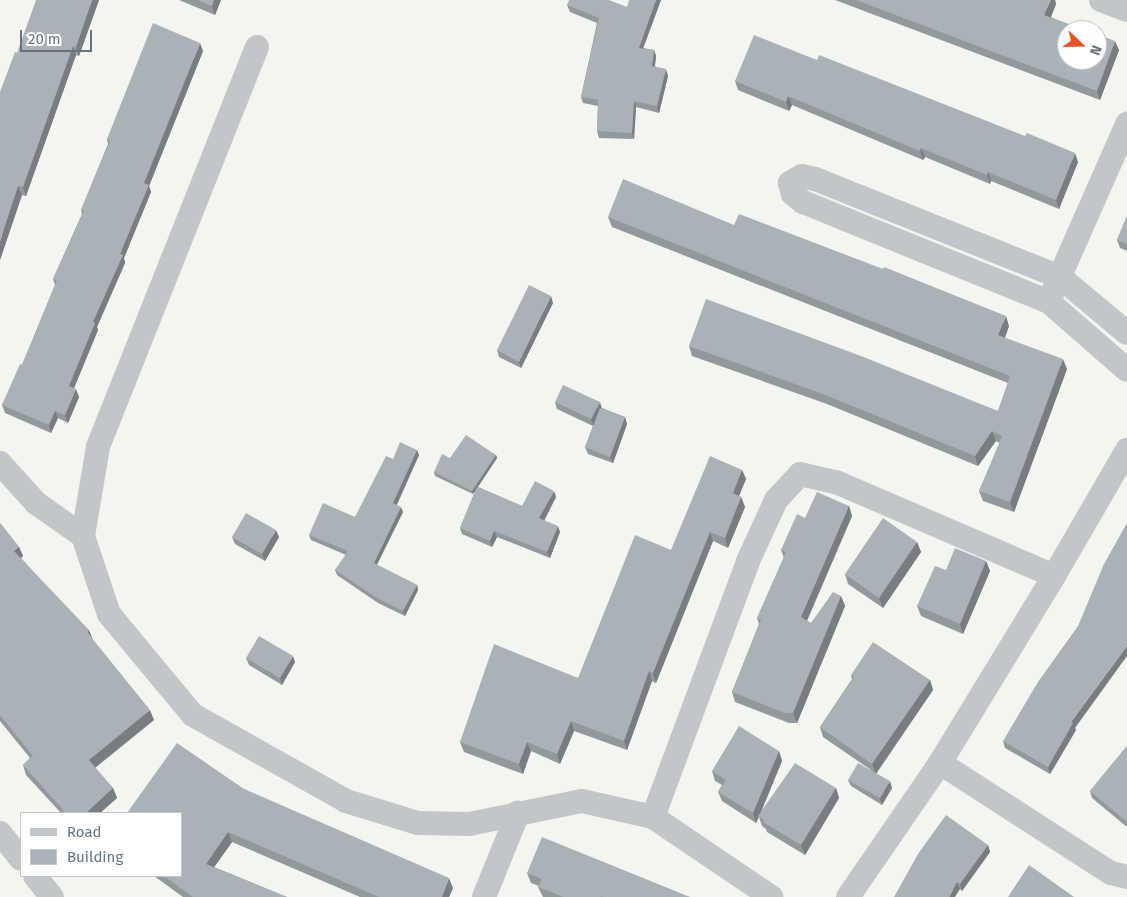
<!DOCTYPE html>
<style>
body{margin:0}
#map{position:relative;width:1127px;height:897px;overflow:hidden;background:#f5f5f0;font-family:"Fira Sans",sans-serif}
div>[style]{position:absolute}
.minor>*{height:24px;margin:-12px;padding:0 12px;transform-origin:12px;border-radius:12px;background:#c2c6c9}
.wall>*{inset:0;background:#92999d}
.shaded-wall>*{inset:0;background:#777d80}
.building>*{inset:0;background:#aab2b7}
span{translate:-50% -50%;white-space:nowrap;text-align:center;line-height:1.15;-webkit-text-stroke:5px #fff;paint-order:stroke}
.legend{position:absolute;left:20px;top:812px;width:162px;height:65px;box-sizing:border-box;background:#fff;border:1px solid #c1c7cd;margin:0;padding:6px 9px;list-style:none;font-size:15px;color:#637482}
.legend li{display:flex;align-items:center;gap:10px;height:25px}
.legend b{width:25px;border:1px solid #c1c7cd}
.north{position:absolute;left:1057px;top:20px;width:50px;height:50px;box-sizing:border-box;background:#fff;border:1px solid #c1c7cd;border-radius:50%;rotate:111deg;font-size:14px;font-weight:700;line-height:20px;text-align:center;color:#637482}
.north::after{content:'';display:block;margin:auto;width:18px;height:22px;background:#e55320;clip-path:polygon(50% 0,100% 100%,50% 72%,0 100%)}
.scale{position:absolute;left:20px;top:30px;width:72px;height:22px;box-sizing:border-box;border:2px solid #637482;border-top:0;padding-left:6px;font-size:15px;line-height:18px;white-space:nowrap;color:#637482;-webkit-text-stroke:4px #fff;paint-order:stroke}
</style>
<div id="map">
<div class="minor">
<i style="left:1101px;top:0;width:28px;rotate:21deg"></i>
<i style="left:257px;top:47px;width:430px;rotate:111.7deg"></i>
<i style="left:98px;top:447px;width:90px;rotate:99.6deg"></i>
<i style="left:83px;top:536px;width:82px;rotate:71.6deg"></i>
<i style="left:109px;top:614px;width:131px;rotate:50.3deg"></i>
<i style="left:193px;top:715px;width:176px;rotate:29.3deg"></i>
<i style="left:346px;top:801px;width:75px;rotate:17deg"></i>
<i style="left:418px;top:823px;width:51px;rotate:1.1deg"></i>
<i style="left:469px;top:824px;width:115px;rotate:-11.5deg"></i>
<i style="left:582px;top:801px;width:73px;rotate:12.7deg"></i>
<i style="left:653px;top:817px;width:143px;rotate:34.1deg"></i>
<i style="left:1053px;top:292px;width:184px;rotate:-66.2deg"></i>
<i style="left:1127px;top:333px;width:87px;rotate:-140.1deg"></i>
<i style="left:1060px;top:277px;width:264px;rotate:-158.2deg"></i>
<i style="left:815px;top:179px;width:13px;rotate:-167deg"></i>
<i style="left:802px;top:176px;width:14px;rotate:150deg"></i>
<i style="left:790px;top:183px;width:11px;rotate:75deg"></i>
<i style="left:793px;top:194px;width:13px;rotate:39deg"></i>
<i style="left:803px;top:202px;width:266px;rotate:22.1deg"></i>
<i style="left:1049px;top:302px;width:103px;rotate:41.1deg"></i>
<i style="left:0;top:463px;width:54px;rotate:48deg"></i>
<i style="left:36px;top:503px;width:57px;rotate:35.1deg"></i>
<i style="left:940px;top:763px;width:203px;rotate:32.8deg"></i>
<i style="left:1111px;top:873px;width:16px;rotate:14deg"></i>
<i style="left:653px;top:817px;width:273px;rotate:-69.6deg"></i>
<i style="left:748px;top:561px;width:67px;rotate:-65.3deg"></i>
<i style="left:776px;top:500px;width:35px;rotate:-47deg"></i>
<i style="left:800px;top:474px;width:37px;rotate:13deg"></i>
<i style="left:836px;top:482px;width:237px;rotate:23.3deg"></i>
<i style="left:0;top:833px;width:33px;rotate:51deg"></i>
<i style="left:35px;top:876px;width:27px;rotate:51deg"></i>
<i style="left:484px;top:897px;width:91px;rotate:-68deg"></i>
<i style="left:848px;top:897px;width:163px;rotate:-55.5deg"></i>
<i style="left:940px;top:763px;width:219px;rotate:-58.6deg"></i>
<i style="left:1054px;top:576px;width:146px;rotate:-59.9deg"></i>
</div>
<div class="wall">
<i style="clip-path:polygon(99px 0,79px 56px,76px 55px,26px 196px,22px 195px,0 260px,17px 53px)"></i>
<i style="clip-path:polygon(179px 0,221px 0,215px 15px)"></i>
<i style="clip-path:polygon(661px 0,643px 48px,654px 50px,656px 56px,655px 66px,668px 76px,659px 113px,636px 107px,634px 139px,599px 138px,597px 131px,598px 106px,583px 103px,581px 97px,597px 23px,570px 12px,567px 5px,627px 7px)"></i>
<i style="clip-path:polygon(835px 0,1055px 0,1056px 4px,1051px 17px,1119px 50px,1100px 100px)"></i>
<i style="clip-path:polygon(203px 51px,149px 186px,151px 192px,124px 258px,125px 263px,97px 327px,98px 330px,74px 388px,79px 397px,68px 423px,58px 418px,51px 433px,5px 413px,2px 405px,22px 365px,55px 285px,53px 279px,82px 214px,81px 210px,108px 144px,107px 139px)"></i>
<i style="clip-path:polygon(817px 60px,1078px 162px,1059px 209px,991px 181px,990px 184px,925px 157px,923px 160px,792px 105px,789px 111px,738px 90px,735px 81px)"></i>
<i style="clip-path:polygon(1127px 216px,1127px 251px,1120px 248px,1117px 240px)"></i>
<i style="clip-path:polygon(608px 217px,734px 225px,1009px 326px,1005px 338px,1067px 369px,1014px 512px,983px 501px,979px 491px,1000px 443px,996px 441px,978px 466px,827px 404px,692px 356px,689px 346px,998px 411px,1008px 383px,612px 227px)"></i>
<i style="clip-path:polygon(553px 303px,521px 368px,499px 357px,497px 350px)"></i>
<i style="clip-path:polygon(555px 402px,602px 408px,625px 417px,627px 424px,613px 463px,588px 454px,585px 447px,593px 426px,557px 409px)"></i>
<i style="clip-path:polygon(417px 450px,419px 455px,397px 505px,403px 512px,377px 565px,417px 585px,418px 590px,405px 616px,378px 603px,337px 575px,335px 570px,346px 555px,311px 540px,309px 535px,355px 517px,393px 459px)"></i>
<i style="clip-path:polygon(496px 455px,497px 458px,478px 487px,522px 506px,556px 497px,544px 520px,560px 532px,550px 558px,497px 537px,492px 547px,462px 534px,460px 528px,476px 489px,473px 494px,435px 476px,434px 472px,450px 458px)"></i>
<i style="clip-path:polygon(742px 470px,746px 479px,739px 496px,741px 497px,745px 507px,728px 548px,713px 541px,656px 683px,652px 681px,627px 750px,574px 731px,560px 764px,531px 751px,523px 774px,464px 752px,460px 742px,578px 678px,671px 550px)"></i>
<i style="clip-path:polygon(849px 506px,852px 516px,807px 621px,811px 623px,841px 596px,845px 606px,797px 723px,789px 723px,735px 702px,732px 692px,759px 624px,757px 618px,784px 558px,781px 550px,805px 518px)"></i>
<i style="clip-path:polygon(0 523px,19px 547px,23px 556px,21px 558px,92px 639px,154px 720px,95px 768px,113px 788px,117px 798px,100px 813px,61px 813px,26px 775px,23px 765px,30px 758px,0 721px)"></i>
<i style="clip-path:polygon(232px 537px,279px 537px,265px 561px,235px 544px)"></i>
<i style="clip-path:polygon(917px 542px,921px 552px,883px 608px,848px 584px,845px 574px)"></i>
<i style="clip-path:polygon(986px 561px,990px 571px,963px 634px,921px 616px,917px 606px,946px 570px)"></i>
<i style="clip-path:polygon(246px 658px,295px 662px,282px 685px,249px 665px)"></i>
<i style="clip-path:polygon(851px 675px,930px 680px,933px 690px,876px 773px,892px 788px,882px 805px,851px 786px,848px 780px,871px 770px,823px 737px,820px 727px,852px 679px)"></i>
<i style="clip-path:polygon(1075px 728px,1076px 730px,1050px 774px,1005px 748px,1003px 741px)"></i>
<i style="clip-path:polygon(1127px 746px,1127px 827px,1092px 798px,1090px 791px)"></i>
<i style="clip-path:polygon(779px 751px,782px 761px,760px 815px,836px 788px,839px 798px,805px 855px,767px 832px,766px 829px,762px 826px,759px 817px,756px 823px,722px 801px,718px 792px,722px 785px,715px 781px,712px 771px)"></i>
<i style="clip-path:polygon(244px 789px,453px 888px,449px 897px,360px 897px,232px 842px,214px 867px,287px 897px,183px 897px,154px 876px,181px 876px)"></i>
<i style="clip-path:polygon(988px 845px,990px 852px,962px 891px,960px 889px,894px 897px)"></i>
<i style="clip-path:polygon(527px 873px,690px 897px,543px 897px,538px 887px,539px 886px,531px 883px)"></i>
</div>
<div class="shaded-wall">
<i style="clip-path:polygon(92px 0,99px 0,79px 56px,76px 47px)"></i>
<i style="clip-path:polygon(214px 0,221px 0,215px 15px,212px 6px)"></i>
<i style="clip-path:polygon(656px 0,661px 0,641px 54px,639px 48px)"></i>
<i style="clip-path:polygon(1051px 0,1055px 0,1056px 4px,1048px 24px,1044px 15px)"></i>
<i style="clip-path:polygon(1115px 41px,1119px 50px,1100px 100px,1097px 91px)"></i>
<i style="clip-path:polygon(200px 43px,203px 51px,149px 186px,151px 192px,124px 258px,125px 263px,97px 327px,98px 330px,72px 393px,69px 386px,93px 322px,120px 254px,144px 183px)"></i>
<i style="clip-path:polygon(73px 46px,76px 55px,26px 196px,23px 187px)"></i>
<i style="clip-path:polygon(654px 50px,656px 56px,654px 72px,652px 66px)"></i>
<i style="clip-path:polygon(666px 69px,668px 76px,659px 113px,657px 106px)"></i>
<i style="clip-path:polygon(788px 96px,792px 105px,789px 111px,786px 102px)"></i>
<i style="clip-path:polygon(634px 101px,636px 107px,634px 139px,632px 133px)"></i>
<i style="clip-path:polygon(921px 148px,925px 157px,923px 160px,920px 151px)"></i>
<i style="clip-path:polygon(1075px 153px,1078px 162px,1059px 209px,1056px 200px)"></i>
<i style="clip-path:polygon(988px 172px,991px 181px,990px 184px,987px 175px)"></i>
<i style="clip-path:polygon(18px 186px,22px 195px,0 260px,0 241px)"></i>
<i style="clip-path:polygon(551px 296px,553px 303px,521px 368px,519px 362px)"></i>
<i style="clip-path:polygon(1006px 316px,1009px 326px,1002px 345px,998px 335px)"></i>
<i style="clip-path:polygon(1063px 359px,1067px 369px,1014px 512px,1010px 502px)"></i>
<i style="clip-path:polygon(76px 389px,79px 397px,68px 423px,65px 415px)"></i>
<i style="clip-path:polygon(600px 402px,602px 409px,594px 426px,591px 419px)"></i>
<i style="clip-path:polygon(55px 411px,58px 418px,51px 433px,49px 425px)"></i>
<i style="clip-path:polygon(625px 417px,627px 424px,613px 463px,610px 457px)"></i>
<i style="clip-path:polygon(992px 431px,996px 441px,978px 466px,975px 456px)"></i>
<i style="clip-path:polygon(417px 450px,419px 455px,395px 508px,393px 503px)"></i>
<i style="clip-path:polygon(496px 455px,497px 458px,473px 494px,472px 491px)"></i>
<i style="clip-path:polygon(742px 470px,746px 479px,736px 503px,733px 493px)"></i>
<i style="clip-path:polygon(554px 491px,556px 497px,542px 525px,539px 518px)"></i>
<i style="clip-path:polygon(741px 497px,745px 507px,728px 548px,725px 538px)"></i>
<i style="clip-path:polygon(849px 506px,852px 516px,804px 627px,801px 617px)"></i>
<i style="clip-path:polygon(401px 507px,403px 512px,375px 568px,374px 563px)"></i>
<i style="clip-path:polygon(558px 526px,560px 532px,550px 558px,547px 552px)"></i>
<i style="clip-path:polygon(276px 530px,279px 537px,265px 561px,262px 554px)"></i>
<i style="clip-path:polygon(494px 531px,497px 537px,492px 547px,490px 541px)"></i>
<i style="clip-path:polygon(710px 532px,713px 541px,656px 683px,653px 673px)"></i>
<i style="clip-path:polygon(917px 542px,921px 552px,883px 608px,879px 598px)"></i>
<i style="clip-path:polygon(19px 547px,23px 556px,17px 561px,14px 551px)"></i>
<i style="clip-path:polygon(986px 561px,990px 571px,963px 634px,960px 624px)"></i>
<i style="clip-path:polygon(417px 585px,418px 590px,405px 616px,403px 611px)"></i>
<i style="clip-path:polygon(841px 596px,845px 606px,797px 723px,793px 713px)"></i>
<i style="clip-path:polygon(89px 630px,93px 640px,87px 632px)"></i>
<i style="clip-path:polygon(1127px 646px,1127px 656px,1075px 728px,1076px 730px,1050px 774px,1048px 767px,1071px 722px)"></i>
<i style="clip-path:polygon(293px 656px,295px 662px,282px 685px,280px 678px)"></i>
<i style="clip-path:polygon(649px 671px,652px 681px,627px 750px,624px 741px)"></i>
<i style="clip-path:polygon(930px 680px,933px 690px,876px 774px,872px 764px)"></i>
<i style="clip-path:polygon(150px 710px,154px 720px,92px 770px,89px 760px)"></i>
<i style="clip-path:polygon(571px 721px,574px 731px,560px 764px,557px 754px)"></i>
<i style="clip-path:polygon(527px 742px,531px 751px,523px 774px,519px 764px)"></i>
<i style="clip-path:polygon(779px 751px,782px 761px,756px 823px,753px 813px)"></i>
<i style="clip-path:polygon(890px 781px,892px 788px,882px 805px,880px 798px)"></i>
<i style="clip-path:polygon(113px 788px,117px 798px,100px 813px,86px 813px)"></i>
<i style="clip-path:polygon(836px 788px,839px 798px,805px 855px,801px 845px)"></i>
<i style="clip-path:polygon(228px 832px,232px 842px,210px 873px,206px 864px)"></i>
<i style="clip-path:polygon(988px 845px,990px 852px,962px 891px,960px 884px)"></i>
<i style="clip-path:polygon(449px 878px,453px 888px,449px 897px,442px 897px)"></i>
<i style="clip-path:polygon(957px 882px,960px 889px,955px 897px,949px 897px)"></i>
</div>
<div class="building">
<i style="clip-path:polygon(36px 0,92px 0,76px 47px,73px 46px,23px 187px,18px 186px,0 241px,0 92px,15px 52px,17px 53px)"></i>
<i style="clip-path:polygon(198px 0,214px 0,212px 6px)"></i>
<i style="clip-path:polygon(569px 0,609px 0,627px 7px,629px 0,656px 0,639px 48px,654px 50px,652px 66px,666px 69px,657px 106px,634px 101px,632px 133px,597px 131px,598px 100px,581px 97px,599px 18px,567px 5px)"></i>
<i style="clip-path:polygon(856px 0,1051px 0,1044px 15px,1086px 30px,1067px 30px,1067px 60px,1097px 60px,1097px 34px,1115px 41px,1097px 91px)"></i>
<i style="clip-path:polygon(153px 23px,200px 43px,144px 183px,149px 185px,120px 254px,123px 255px,93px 322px,95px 323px,69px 386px,76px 389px,65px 415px,55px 411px,49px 425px,2px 405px,20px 364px,22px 365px,57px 280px,53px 279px,84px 211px,81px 210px,110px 141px,107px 139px)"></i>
<i style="clip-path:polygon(754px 35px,817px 60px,819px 55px,1025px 136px,1027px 133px,1075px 153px,1056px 200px,988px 172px,987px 175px,921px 148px,920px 151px,788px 96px,786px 102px,735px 81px)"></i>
<i style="clip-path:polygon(623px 179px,734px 225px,739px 214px,883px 269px,884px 267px,1006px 316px,998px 335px,1063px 359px,1010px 502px,979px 491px,1002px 436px,992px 431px,975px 456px,823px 394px,689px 346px,706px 299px,861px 356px,998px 411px,1010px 376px,608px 217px)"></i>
<i style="clip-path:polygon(1127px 216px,1127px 244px,1117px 240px)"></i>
<i style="clip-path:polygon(529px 285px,551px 296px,519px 362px,497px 350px)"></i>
<i style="clip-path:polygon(563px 385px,600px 402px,591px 419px,555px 402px)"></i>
<i style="clip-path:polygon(600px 408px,625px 417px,610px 457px,585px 447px)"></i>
<i style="clip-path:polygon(466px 435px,496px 455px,472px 491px,434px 472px,442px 454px,450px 458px)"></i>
<i style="clip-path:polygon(400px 442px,417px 450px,393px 503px,401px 507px,374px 563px,417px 585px,403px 611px,377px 598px,335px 570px,348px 551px,309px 535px,323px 503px,355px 517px,386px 456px,393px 459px)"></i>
<i style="clip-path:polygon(710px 456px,742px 470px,733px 493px,741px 497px,725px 538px,710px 532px,653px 673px,649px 671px,624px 741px,571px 721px,557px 754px,527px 742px,519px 764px,460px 742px,494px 644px,578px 678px,635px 535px,671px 550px)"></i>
<i style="clip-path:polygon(535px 481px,554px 491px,539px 518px,558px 526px,547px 552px,494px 531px,490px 541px,460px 528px,477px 487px,522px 506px)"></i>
<i style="clip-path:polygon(817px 492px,849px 506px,801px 617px,811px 623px,833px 592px,841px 596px,793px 713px,785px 713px,732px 692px,761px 620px,757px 618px,786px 552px,781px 550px,797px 514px,805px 518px)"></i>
<i style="clip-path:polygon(246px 513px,276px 530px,262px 554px,232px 537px)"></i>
<i style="clip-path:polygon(883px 518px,917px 542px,879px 598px,845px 574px)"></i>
<i style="clip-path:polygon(0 523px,19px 547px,14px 551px,89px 630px,87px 632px,150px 710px,89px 760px,113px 788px,86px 813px,66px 813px,23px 765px,33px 756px,0 715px)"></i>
<i style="clip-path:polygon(1127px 523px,1127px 646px,1071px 722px,1073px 723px,1048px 767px,1003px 741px,1038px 682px,1078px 626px,1104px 564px)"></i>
<i style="clip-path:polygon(955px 548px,986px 561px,960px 624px,917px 606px,935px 566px,946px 570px)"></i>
<i style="clip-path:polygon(259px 636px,293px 656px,280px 678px,246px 658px)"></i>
<i style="clip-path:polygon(873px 642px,930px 680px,872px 764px,820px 727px,854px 677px,851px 675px)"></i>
<i style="clip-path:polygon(739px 726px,779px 751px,753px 813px,718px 792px,726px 780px,712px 771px)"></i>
<i style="clip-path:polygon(177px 743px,244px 789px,449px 878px,442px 897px,379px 897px,228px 832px,206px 864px,287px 897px,193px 897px,164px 876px,181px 876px,181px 813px,127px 813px)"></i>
<i style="clip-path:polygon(1127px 746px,1127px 822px,1090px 791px)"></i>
<i style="clip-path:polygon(795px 763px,836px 788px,801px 845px,763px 822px,764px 820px,758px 816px)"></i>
<i style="clip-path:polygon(858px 763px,890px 781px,880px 798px,848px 780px)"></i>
<i style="clip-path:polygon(946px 815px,988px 845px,960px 884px,957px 882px,949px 897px,894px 897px,918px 854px)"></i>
<i style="clip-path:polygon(542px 837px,690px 897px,603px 897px,601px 896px,601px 897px,563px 897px,538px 887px,542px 879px,527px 873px)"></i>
<i style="clip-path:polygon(1029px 865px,1074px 897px,1008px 897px)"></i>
</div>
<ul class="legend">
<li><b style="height:6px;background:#c2c6c9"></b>Road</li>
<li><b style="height:14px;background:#aab2b7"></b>Building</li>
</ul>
<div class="north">N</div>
<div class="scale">20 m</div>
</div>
